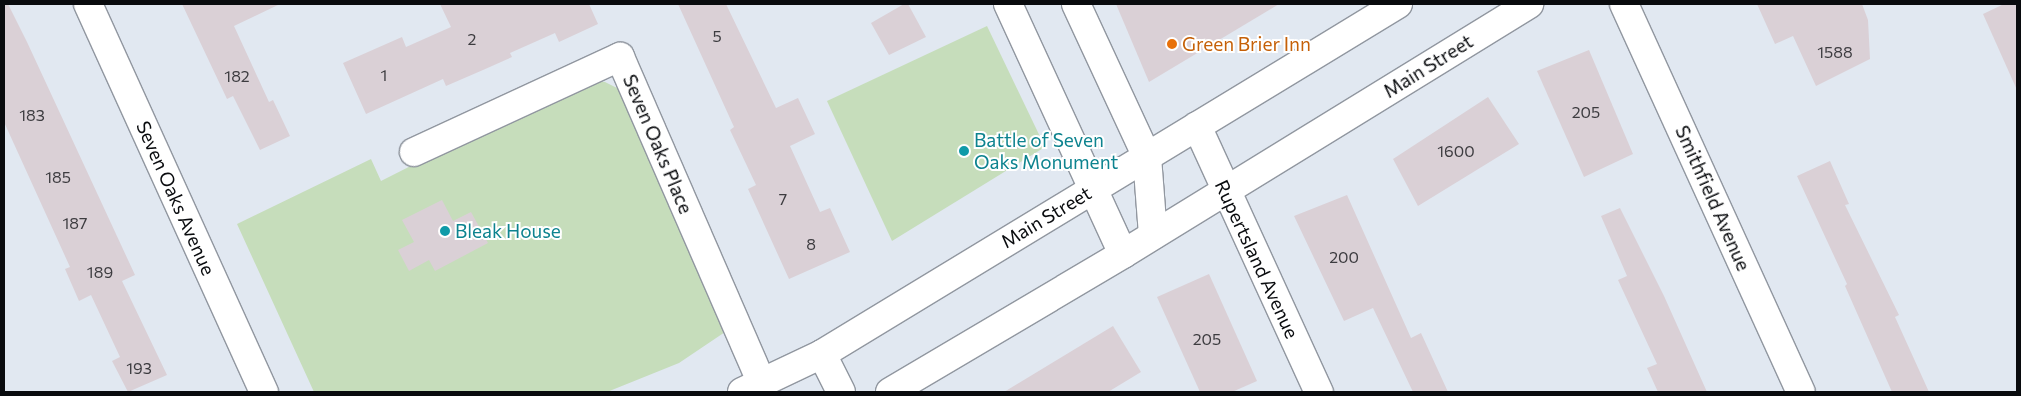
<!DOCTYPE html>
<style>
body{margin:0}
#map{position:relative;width:2021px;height:396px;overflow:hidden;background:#e1e8f1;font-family:Commissioner,sans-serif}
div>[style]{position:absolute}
.green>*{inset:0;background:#c6ddbb}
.building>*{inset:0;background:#dad0d6}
.roads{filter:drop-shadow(1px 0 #9197a0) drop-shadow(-1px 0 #9197a0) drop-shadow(0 1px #9197a0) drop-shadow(0 -1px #9197a0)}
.minor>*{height:28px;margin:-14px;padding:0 14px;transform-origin:14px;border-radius:14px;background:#fff}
.primary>*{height:28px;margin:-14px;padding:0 14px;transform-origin:14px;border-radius:14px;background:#fff}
.dots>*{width:14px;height:14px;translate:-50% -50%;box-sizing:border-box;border:2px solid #fff;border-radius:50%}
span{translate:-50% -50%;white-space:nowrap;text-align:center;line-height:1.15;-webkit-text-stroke:4px #fff;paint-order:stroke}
.number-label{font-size:16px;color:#3d3c40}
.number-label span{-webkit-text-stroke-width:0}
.food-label{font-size:19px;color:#c56008}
.left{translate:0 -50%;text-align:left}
.street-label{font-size:19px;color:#090b0e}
.culture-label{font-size:19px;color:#0d838f}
.frame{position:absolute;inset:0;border:5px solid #090b0e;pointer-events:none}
</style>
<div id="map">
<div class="green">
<i style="clip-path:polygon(987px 26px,1045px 147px,892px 241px,827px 101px)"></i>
<i style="clip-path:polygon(589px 80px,605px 82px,621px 90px,731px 328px,679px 363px,607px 392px,314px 392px,237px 224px,371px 159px,381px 181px,573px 84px)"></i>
</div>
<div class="building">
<i style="clip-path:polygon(4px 4px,8px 4px,27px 42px,135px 275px,122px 281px,167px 375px,128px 392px,112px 361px,120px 357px,91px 295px,79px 301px,65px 269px,70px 267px,4px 122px)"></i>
<i style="clip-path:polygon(182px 4px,280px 4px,234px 26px,269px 102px,273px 100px,290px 136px,260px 150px,233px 96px,227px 99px)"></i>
<i style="clip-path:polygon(440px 4px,589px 4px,598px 24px,559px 42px,555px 33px,510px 53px,512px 57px,483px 70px,446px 86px,443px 79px,366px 114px,343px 63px,402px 37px,406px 47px,451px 27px)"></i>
<i style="clip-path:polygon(678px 4px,726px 4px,776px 108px,798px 98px,815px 134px,790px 146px,820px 212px,830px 208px,850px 252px,789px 279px,748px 189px,756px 185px,730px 130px,734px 127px)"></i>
<i style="clip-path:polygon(904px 4px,908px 4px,926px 37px,889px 55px,871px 23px)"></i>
<i style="clip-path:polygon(1116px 4px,1279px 4px,1149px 82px)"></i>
<i style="clip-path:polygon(1757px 4px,1862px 4px,1868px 20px,1870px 59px,1816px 86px,1793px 36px,1775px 44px)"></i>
<i style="clip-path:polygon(2004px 4px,2017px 4px,2017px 90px,1983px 14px)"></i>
<i style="clip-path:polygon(1589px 50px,1633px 154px,1584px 177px,1537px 71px)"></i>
<i style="clip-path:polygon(1488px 97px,1519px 144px,1418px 206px,1393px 159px)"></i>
<i style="clip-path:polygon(1830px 161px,1849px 204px,1845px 205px,1899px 315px,1895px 317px,1929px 392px,1892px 392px,1845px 286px,1847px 284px,1797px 176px)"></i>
<i style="clip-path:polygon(1347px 195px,1411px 338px,1421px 333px,1448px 392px,1413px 392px,1373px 308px,1344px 321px,1294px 216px)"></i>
<i style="clip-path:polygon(442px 200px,453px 221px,471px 212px,488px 243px,435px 271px,429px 260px,409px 271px,398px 250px,414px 242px,402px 220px)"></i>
<i style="clip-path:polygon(1620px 208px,1664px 296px,1707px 392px,1658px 392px,1647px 368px,1657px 364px,1618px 280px,1627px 276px,1601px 216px)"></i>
<i style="clip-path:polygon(1209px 274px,1257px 381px,1232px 392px,1200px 392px,1157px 297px)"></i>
<i style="clip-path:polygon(1113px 326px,1141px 372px,1108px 392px,1004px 392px)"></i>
</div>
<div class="roads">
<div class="minor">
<i style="left:88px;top:4px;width:426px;rotate:65.6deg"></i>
<i style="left:1008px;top:4px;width:275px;rotate:65.3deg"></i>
<i style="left:1076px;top:4px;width:169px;rotate:65.1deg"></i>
<i style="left:1147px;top:157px;width:78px;rotate:85.6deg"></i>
<i style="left:1624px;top:4px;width:426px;rotate:65.5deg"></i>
<i style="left:1197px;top:126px;width:293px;rotate:65.4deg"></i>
<i style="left:414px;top:152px;width:227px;rotate:-24.8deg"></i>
<i style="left:620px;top:57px;width:357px;rotate:66.5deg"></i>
<i style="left:822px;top:354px;width:42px;rotate:63.4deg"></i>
</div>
<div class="primary">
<i style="left:742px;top:392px;width:89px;rotate:-25.4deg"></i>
<i style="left:822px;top:354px;width:674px;rotate:-31.28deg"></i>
<i style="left:890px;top:392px;width:271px;rotate:-30.6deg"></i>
<i style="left:1123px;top:254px;width:477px;rotate:-31.6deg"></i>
</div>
</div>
<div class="dots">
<i style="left:1172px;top:44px;background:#e8710a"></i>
<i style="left:964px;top:151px;background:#0f9aa8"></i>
<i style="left:445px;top:231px;background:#0f9aa8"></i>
</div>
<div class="number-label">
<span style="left:717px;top:36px">5</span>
<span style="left:472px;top:39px">2</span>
<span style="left:1835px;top:52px">1588</span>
<span style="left:384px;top:75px">1</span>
<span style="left:237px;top:76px">182</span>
<span style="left:1586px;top:112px">205</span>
<span style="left:32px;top:115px">183</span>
<span style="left:1456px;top:151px">1600</span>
<span style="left:58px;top:177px">185</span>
<span style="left:783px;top:199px">7</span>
<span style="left:75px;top:223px">187</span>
<span style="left:811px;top:244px">8</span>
<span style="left:1344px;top:257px">200</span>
<span style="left:100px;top:272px">189</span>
<span style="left:1207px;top:339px">205</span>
<span style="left:139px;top:368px">193</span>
</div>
<div class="food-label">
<span class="left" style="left:1182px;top:44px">Green Brier Inn</span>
</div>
<div class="street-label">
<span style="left:1428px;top:66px;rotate:-32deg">Main Street</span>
<span style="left:658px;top:144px;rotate:67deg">Seven Oaks Place</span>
<span style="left:176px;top:198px;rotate:66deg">Seven Oaks Avenue</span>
<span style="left:1713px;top:198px;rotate:66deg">Smithfield Avenue</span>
<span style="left:1046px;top:217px;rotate:-31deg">Main Street</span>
<span style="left:1257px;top:259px;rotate:65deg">Rupertsland Avenue</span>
</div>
<div class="culture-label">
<span class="left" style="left:974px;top:151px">Battle of Seven<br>Oaks Monument</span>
<span class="left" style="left:455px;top:231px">Bleak House</span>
</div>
<div class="frame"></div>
</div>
